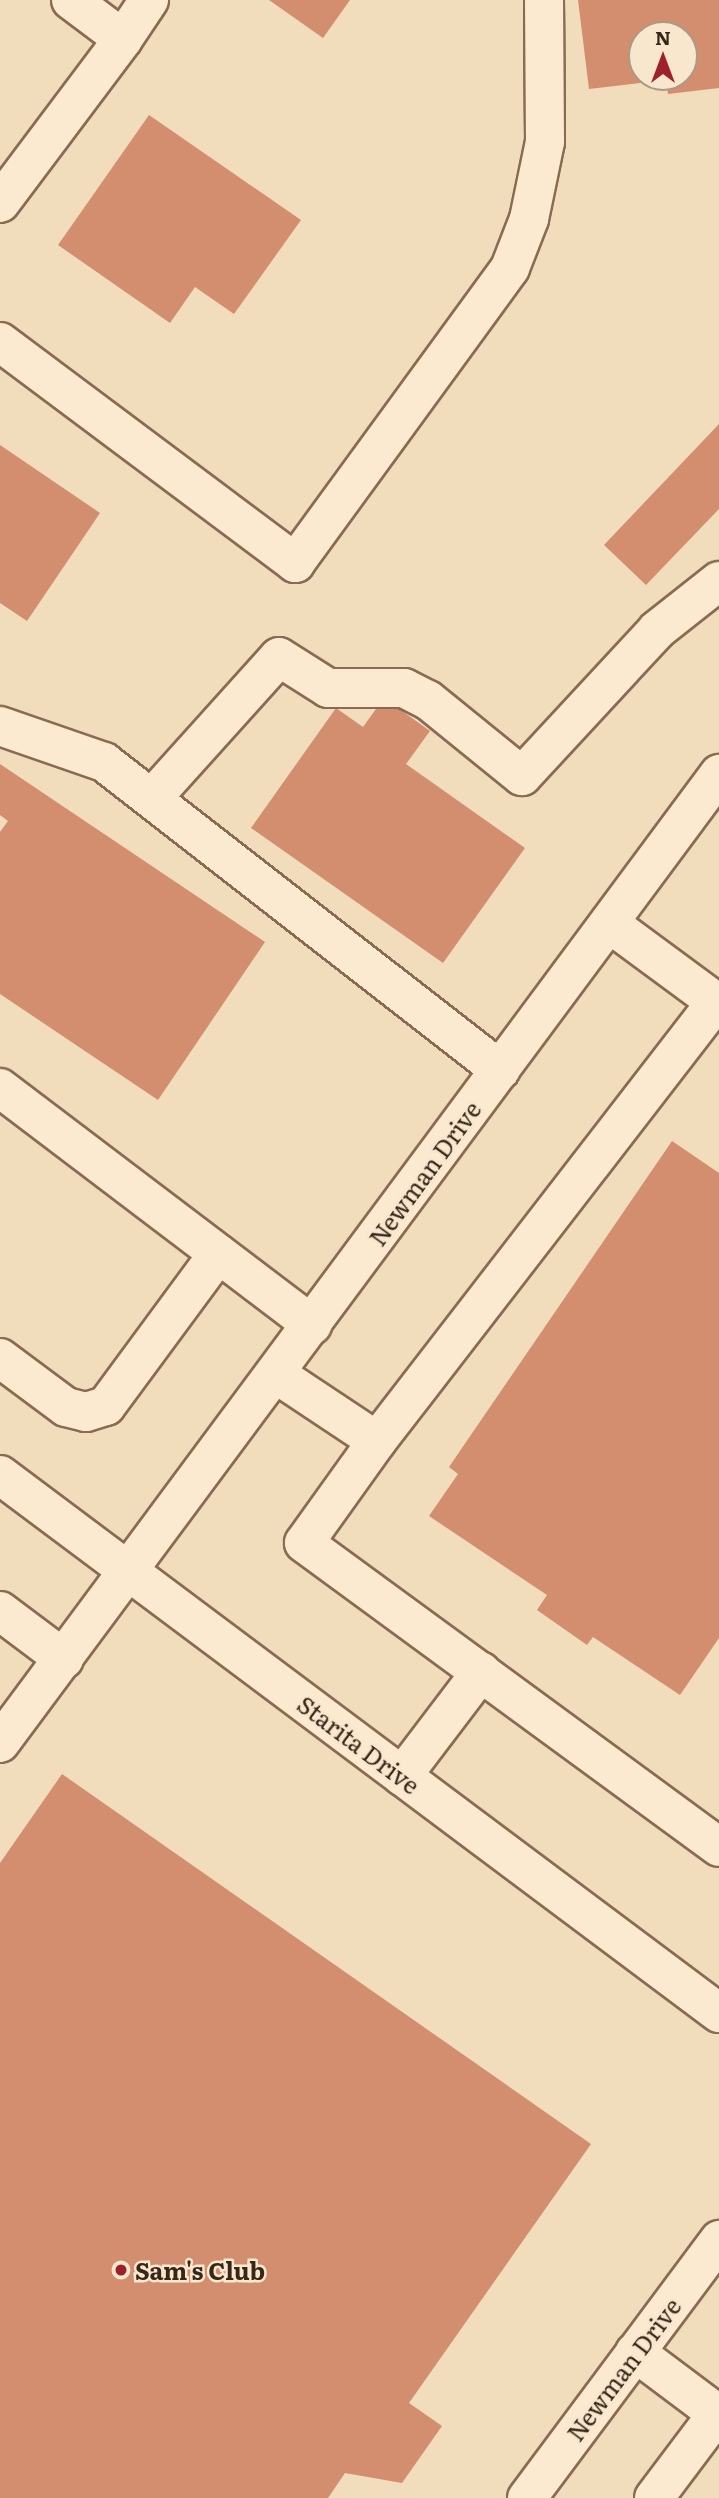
<!DOCTYPE html>
<style>
body{margin:0}
#map{position:relative;width:719px;height:2498px;overflow:hidden;background:#f1dcbc;font-family:Literata,serif}
div>[style]{position:absolute}
.building>*{inset:0;background:#d28e6e}
.roads{filter:drop-shadow(2px 0 #896b54) drop-shadow(-2px 0 #896b54) drop-shadow(0 2px #896b54) drop-shadow(0 -2px #896b54)}
.minor>*{height:38px;margin:-19px;padding:0 19px;transform-origin:19px;border-radius:19px;background:#fbeacf}
.dots>*{width:19px;height:19px;translate:-50% -50%;box-sizing:border-box;border:4px solid #f8e7cc;border-radius:50%}
span{translate:-50% -50%;white-space:nowrap;text-align:center;line-height:1.15;-webkit-text-stroke:5px #f8e7cc;paint-order:stroke}
.street-label{font-size:24px;color:#37261a}
.poi-label{font-size:24px;color:#37261a;font-weight:700}
.left{translate:0 -50%;text-align:left}
.north{position:absolute;left:628px;top:21px;width:70px;height:70px;box-sizing:border-box;background:#f8e7cc;border:2px solid #ab9a85;border-radius:50%;rotate:0deg;font-size:19px;font-weight:700;line-height:28px;text-align:center;color:#37261a}
.north::after{content:'';display:block;margin:auto;width:24px;height:32px;background:#9d202c;clip-path:polygon(50% 0,100% 100%,50% 72%,0 100%)}
</style>
<div id="map">
<div class="building">
<i style="clip-path:polygon(269px 0,350px 0,323px 38px)"></i>
<i style="clip-path:polygon(evenodd,578px 0,719px 0,719px 88px,668px 94px,666px 80px,589px 89px,578px 0,642px 35px,684px 35px,684px 77px,642px 77px,642px 35px)"></i>
<i style="clip-path:polygon(149px 115px,301px 220px,234px 314px,195px 287px,170px 323px,58px 245px)"></i>
<i style="clip-path:polygon(719px 424px,719px 509px,646px 585px,604px 545px)"></i>
<i style="clip-path:polygon(0 445px,100px 513px,27px 621px,0 603px)"></i>
<i style="clip-path:polygon(384px 698px,430px 731px,406px 764px,525px 848px,443px 963px,251px 828px,336px 708px,363px 727px)"></i>
<i style="clip-path:polygon(0 764px,265px 942px,158px 1100px,0 994px,0 832px,8px 821px,0 815px)"></i>
<i style="clip-path:polygon(672px 1141px,719px 1173px,719px 1638px,680px 1695px,593px 1637px,587px 1645px,537px 1610px,547px 1595px,429px 1516px,458px 1474px,449px 1467px)"></i>
<i style="clip-path:polygon(62px 1774px,591px 2144px,409px 2403px,442px 2426px,402px 2483px,345px 2473px,328px 2498px,0 2498px,0 1863px)"></i>
</div>
<div class="roads">
<div class="minor">
<i style="left:123px;top:39px;width:47px;rotate:-56.3deg"></i>
<i style="left:0;top:203px;width:205px;rotate:-53.1deg"></i>
<i style="left:123px;top:39px;width:65px;rotate:-143.1deg"></i>
<i style="left:0;top:342px;width:369px;rotate:36.8deg"></i>
<i style="left:295px;top:563px;width:365px;rotate:-53.9deg"></i>
<i style="left:510px;top:268px;width:53px;rotate:-68.8deg"></i>
<i style="left:529px;top:219px;width:79px;rotate:-78.3deg"></i>
<i style="left:545px;top:142px;width:142px;rotate:-90.4deg"></i>
<i style="left:0;top:726px;width:110px;rotate:19.1deg"></i>
<i style="left:104px;top:762px;width:502px;rotate:37.87deg"></i>
<i style="left:153px;top:797px;width:188px;rotate:-48deg"></i>
<i style="left:279px;top:657px;width:58px;rotate:32.3deg"></i>
<i style="left:328px;top:688px;width:76px"></i>
<i style="left:404px;top:688px;width:27px;rotate:27deg"></i>
<i style="left:428px;top:700px;width:121px;rotate:39deg"></i>
<i style="left:522px;top:776px;width:199px;rotate:-47.2deg"></i>
<i style="left:657px;top:630px;width:79px;rotate:-38.3deg"></i>
<i style="left:0;top:1088px;width:392px;rotate:37.2deg"></i>
<i style="left:0;top:1358px;width:82px;rotate:36.6deg"></i>
<i style="left:66px;top:1407px;width:21px;rotate:14deg"></i>
<i style="left:86px;top:1412px;width:21px;rotate:-17deg"></i>
<i style="left:106px;top:1406px;width:189px;rotate:-53.6deg"></i>
<i style="left:276px;top:1374px;width:121px;rotate:33.6deg"></i>
<i style="left:377px;top:1441px;width:555px;rotate:-52.32deg"></i>
<i style="left:716px;top:1002px;width:133px;rotate:-143.6deg"></i>
<i style="left:377px;top:1441px;width:125px;rotate:125.6deg"></i>
<i style="left:304px;top:1543px;width:514px;rotate:36.22deg"></i>
<i style="left:0;top:1475px;width:898px;rotate:36.81deg"></i>
<i style="left:0;top:1611px;width:80px;rotate:36.9deg"></i>
<i style="left:0;top:1743px;width:1207px;rotate:-53.42deg"></i>
<i style="left:402px;top:1776px;width:131px;rotate:-52.8deg"></i>
<i style="left:635px;top:2352px;width:105px;rotate:36.9deg"></i>
<i style="left:527px;top:2498px;width:322px;rotate:-53.3deg"></i>
<i style="left:654px;top:2498px;width:105px;rotate:-53.1deg"></i>
</div>
</div>
<div class="dots">
<i style="left:121px;top:2270px;background:#9d202c"></i>
</div>
<div class="street-label">
<span style="left:424px;top:1173px;rotate:-54deg">Newman Drive</span>
<span style="left:359px;top:1744px;rotate:37deg">Starita Drive</span>
<span style="left:623px;top:2369px;rotate:-53deg">Newman Drive</span>
</div>
<div class="poi-label">
<span class="left" style="left:135px;top:2270px">Sam's Club</span>
</div>
<div class="north">N</div>
</div>
